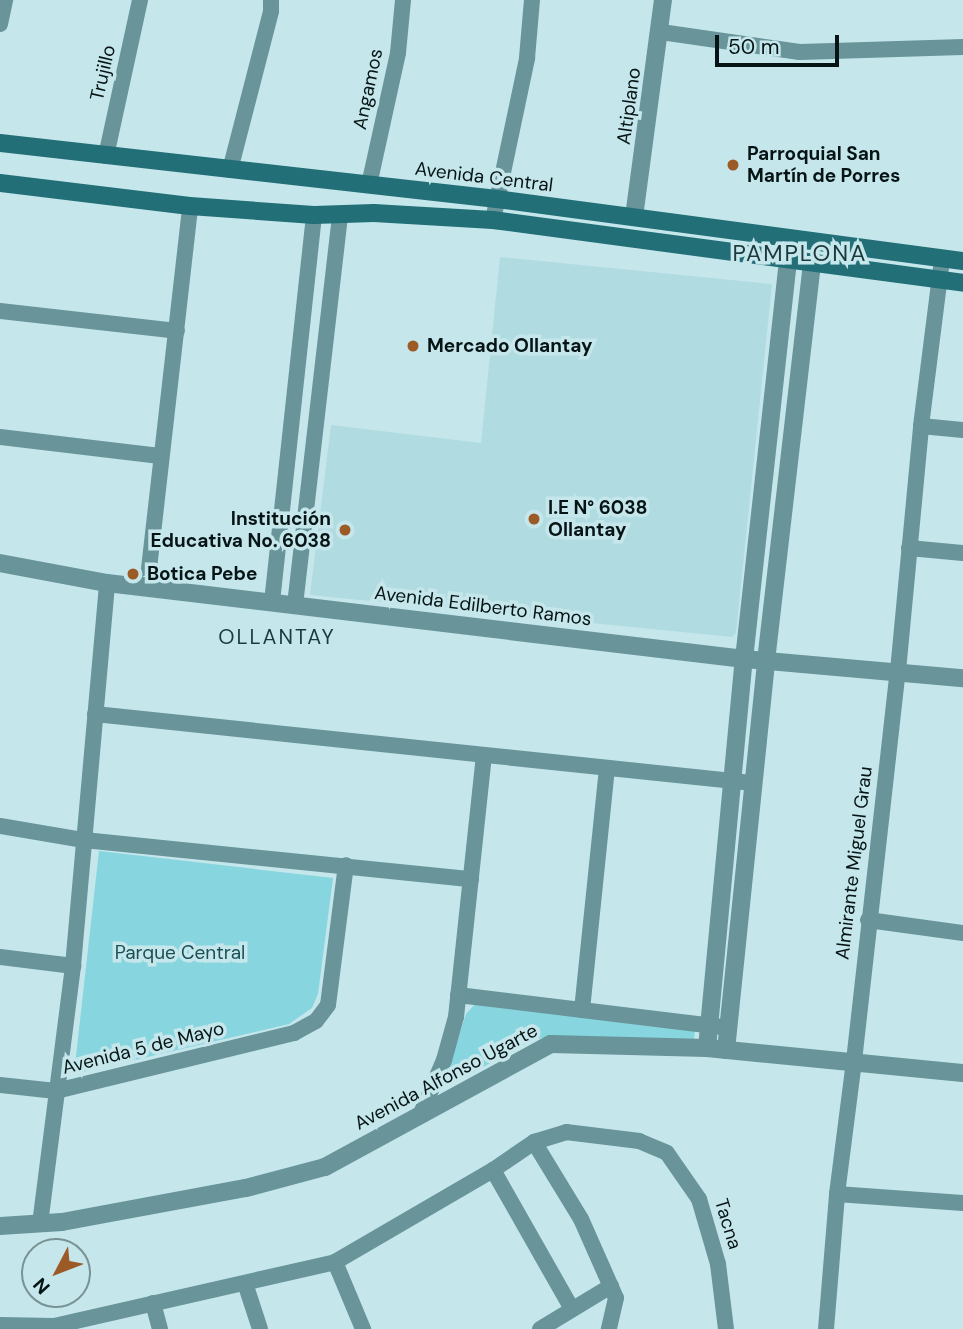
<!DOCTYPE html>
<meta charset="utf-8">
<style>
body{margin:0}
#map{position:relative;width:963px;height:1329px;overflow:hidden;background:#c5e7eb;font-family:"DM Sans",sans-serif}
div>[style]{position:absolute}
.built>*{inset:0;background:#b0dbe0}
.green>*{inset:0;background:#87d5df}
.minor>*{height:16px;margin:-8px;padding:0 8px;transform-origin:8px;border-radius:8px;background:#68949a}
.tertiary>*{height:18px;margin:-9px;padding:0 9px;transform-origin:9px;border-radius:9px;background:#68949a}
.secondary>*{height:18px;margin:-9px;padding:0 9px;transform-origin:9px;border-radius:9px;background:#226f78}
.dots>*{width:19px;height:19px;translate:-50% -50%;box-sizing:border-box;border:4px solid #c5e7eb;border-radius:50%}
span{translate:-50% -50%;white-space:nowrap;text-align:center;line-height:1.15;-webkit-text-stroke:7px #c5e7eb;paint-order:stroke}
.street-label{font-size:19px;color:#071415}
.poi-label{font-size:19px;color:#071415;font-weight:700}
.left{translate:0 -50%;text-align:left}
.right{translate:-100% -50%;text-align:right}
.park-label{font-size:19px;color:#1a4f55}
.neighbourhood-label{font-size:21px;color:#1c3a3e;letter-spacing:2px}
.quarter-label{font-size:23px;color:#1c3a3e;letter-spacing:2px}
.north{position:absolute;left:21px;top:1238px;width:70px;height:70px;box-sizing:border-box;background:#c5e7eb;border:2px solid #799395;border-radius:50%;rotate:228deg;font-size:19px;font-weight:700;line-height:28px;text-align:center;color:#071415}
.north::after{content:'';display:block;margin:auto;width:24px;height:32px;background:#9c5a27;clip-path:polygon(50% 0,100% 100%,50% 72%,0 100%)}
.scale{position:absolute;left:715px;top:35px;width:124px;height:32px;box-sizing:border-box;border:4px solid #071415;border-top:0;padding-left:9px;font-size:21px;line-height:24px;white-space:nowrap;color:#071415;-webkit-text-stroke:5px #c5e7eb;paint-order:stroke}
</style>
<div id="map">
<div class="built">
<i style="clip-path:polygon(500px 257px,772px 284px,736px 633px,732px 637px,310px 595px,331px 425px,481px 443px)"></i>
</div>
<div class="green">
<i style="clip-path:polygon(99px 851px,333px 878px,318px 994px,312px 1008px,289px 1024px,74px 1074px)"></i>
<i style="clip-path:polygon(475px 1004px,695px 1030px,694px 1040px,567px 1036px,535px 1039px,442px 1089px,466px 1014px)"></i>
</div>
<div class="minor">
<i style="left:0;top:24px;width:25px;rotate:-78deg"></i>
<i style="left:661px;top:32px;width:140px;rotate:8.2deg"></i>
<i style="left:800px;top:52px;width:163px;rotate:-1.8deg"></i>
<i style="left:106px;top:156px;width:160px;rotate:-77.7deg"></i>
<i style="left:230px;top:170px;width:164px;rotate:-75.5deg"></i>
<i style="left:271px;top:11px;width:11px;rotate:-90deg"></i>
<i style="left:369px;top:185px;width:135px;rotate:-77.6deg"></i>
<i style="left:398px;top:53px;width:53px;rotate:-84.6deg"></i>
<i style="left:493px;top:220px;width:166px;rotate:-78.1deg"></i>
<i style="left:527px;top:58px;width:58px;rotate:-85.1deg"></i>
<i style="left:0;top:311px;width:178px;rotate:6.4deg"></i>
<i style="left:921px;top:426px;width:42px;rotate:5.4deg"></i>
<i style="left:0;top:437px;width:161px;rotate:6.8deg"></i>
<i style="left:909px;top:548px;width:54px;rotate:5.3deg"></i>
<i style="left:147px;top:586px;width:382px;rotate:-83.5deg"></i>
<i style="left:272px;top:602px;width:389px;rotate:-83.8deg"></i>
<i style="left:295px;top:605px;width:394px;rotate:-83.4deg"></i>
<i style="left:95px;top:714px;width:662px;rotate:5.99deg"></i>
<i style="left:0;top:826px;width:85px;rotate:9.5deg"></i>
<i style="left:84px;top:840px;width:389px;rotate:5.8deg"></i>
<i style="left:868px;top:920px;width:96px;rotate:7.8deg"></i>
<i style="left:0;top:957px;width:74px;rotate:7deg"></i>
<i style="left:458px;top:995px;width:266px;rotate:6.9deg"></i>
<i style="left:582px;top:1010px;width:243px;rotate:-84.1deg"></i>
<i style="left:0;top:1085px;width:56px;rotate:6.1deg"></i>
<i style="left:56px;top:1091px;width:245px;rotate:-13.7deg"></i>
<i style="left:294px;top:1033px;width:25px;rotate:-29deg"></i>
<i style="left:316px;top:1021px;width:20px;rotate:-53deg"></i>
<i style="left:328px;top:1005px;width:141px;rotate:-82.7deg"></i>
<i style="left:422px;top:1111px;width:56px;rotate:-66.7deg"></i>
<i style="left:444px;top:1060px;width:45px;rotate:-74.4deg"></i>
<i style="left:456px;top:1017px;width:262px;rotate:-83.9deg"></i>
<i style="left:534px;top:1142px;width:90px;rotate:58.6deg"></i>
<i style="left:581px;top:1219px;width:86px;rotate:66.1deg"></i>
<i style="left:616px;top:1298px;width:32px;rotate:103deg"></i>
<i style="left:493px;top:1170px;width:160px;rotate:60.4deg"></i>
<i style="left:837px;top:1194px;width:126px;rotate:4.1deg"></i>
<i style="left:40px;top:1224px;width:260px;rotate:-82.7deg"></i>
<i style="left:73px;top:966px;width:385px;rotate:-84.9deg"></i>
<i style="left:335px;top:1262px;width:73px;rotate:67.3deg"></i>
<i style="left:245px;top:1283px;width:48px;rotate:71.9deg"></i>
<i style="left:153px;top:1303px;width:27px;rotate:75deg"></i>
<i style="left:0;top:1325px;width:54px;rotate:1.1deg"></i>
<i style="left:54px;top:1326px;width:288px;rotate:-12.8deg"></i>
<i style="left:335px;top:1262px;width:183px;rotate:-30.2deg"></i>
<i style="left:493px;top:1170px;width:50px;rotate:-34.3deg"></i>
<i style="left:534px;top:1142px;width:34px;rotate:-17deg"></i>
<i style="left:566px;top:1132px;width:74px;rotate:7deg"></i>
<i style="left:639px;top:1141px;width:30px;rotate:23deg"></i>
<i style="left:667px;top:1153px;width:56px;rotate:55.2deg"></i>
<i style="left:699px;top:1199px;width:68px;rotate:73.7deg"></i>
<i style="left:718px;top:1264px;width:65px;rotate:83deg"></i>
<i style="left:540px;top:1329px;width:83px;rotate:-31.2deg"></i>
<i style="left:826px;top:1329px;width:135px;rotate:-85.3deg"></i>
<i style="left:837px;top:1194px;width:134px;rotate:-82.7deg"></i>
<i style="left:854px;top:1061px;width:392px;rotate:-83.6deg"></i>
<i style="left:898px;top:671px;width:246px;rotate:-84.6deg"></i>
<i style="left:921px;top:426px;width:167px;rotate:-82.8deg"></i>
</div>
<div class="tertiary">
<i style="left:634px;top:217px;width:219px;rotate:-82.4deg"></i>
<i style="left:0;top:563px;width:109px;rotate:10.6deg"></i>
<i style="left:107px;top:583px;width:642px;rotate:6.8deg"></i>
<i style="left:744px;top:659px;width:220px;rotate:5deg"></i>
<i style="left:707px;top:1048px;width:391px;rotate:-84.6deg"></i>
<i style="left:744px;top:659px;width:402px;rotate:-83.7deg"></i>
<i style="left:726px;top:1050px;width:391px;rotate:-84.1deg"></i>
<i style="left:766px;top:661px;width:401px;rotate:-83.4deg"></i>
<i style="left:0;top:1226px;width:62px;rotate:-3.7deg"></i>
<i style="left:62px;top:1222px;width:187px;rotate:-10.5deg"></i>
<i style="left:246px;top:1188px;width:82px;rotate:-14.9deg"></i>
<i style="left:325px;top:1167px;width:257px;rotate:-28.6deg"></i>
<i style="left:551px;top:1044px;width:156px;rotate:1.5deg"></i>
<i style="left:707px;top:1048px;width:257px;rotate:5.6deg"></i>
</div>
<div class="secondary">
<i style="left:0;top:143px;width:500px;rotate:6.43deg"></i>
<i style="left:497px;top:199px;width:470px;rotate:7.6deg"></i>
<i style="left:0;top:183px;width:191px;rotate:6.9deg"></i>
<i style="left:190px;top:206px;width:124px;rotate:4.2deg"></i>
<i style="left:314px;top:215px;width:60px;rotate:-1.9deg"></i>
<i style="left:374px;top:213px;width:119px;rotate:3.4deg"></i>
<i style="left:493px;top:220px;width:474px;rotate:7.6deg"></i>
</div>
<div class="dots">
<i style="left:733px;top:165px;background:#9c5a27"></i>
<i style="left:413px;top:346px;background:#9c5a27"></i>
<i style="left:534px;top:519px;background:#9c5a27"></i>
<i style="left:345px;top:530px;background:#9c5a27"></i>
<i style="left:133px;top:574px;background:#9c5a27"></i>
</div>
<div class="street-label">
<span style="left:103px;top:73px;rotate:-77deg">Trujillo</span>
<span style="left:368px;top:89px;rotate:-78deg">Angamos</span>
<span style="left:629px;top:106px;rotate:-82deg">Altiplano</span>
<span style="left:484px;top:177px;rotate:7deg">Avenida Central</span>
<span style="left:483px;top:606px;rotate:7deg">Avenida Edilberto Ramos</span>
<span style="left:854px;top:863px;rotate:-83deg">Almirante Miguel Grau</span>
<span style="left:143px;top:1048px;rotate:-14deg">Avenida 5 de Mayo</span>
<span style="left:446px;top:1077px;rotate:-28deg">Avenida Alfonso Ugarte</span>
<span style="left:728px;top:1224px;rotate:73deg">Tacna</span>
</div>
<div class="poi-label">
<span class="left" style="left:747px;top:165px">Parroquial San<br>Martín de Porres</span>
<span class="left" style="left:427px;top:346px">Mercado Ollantay</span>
<span class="left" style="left:548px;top:519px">I.E N° 6038<br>Ollantay</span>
<span class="right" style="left:331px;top:530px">Institución<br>Educativa No. 6038</span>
<span class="left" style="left:147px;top:574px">Botica Pebe</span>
</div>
<div class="park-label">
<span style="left:180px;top:953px">Parque Central</span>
</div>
<div class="neighbourhood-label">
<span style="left:277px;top:637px">OLLANTAY</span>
</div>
<div class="quarter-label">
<span style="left:800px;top:253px">PAMPLONA</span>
</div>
<div class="north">N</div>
<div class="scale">50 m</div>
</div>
